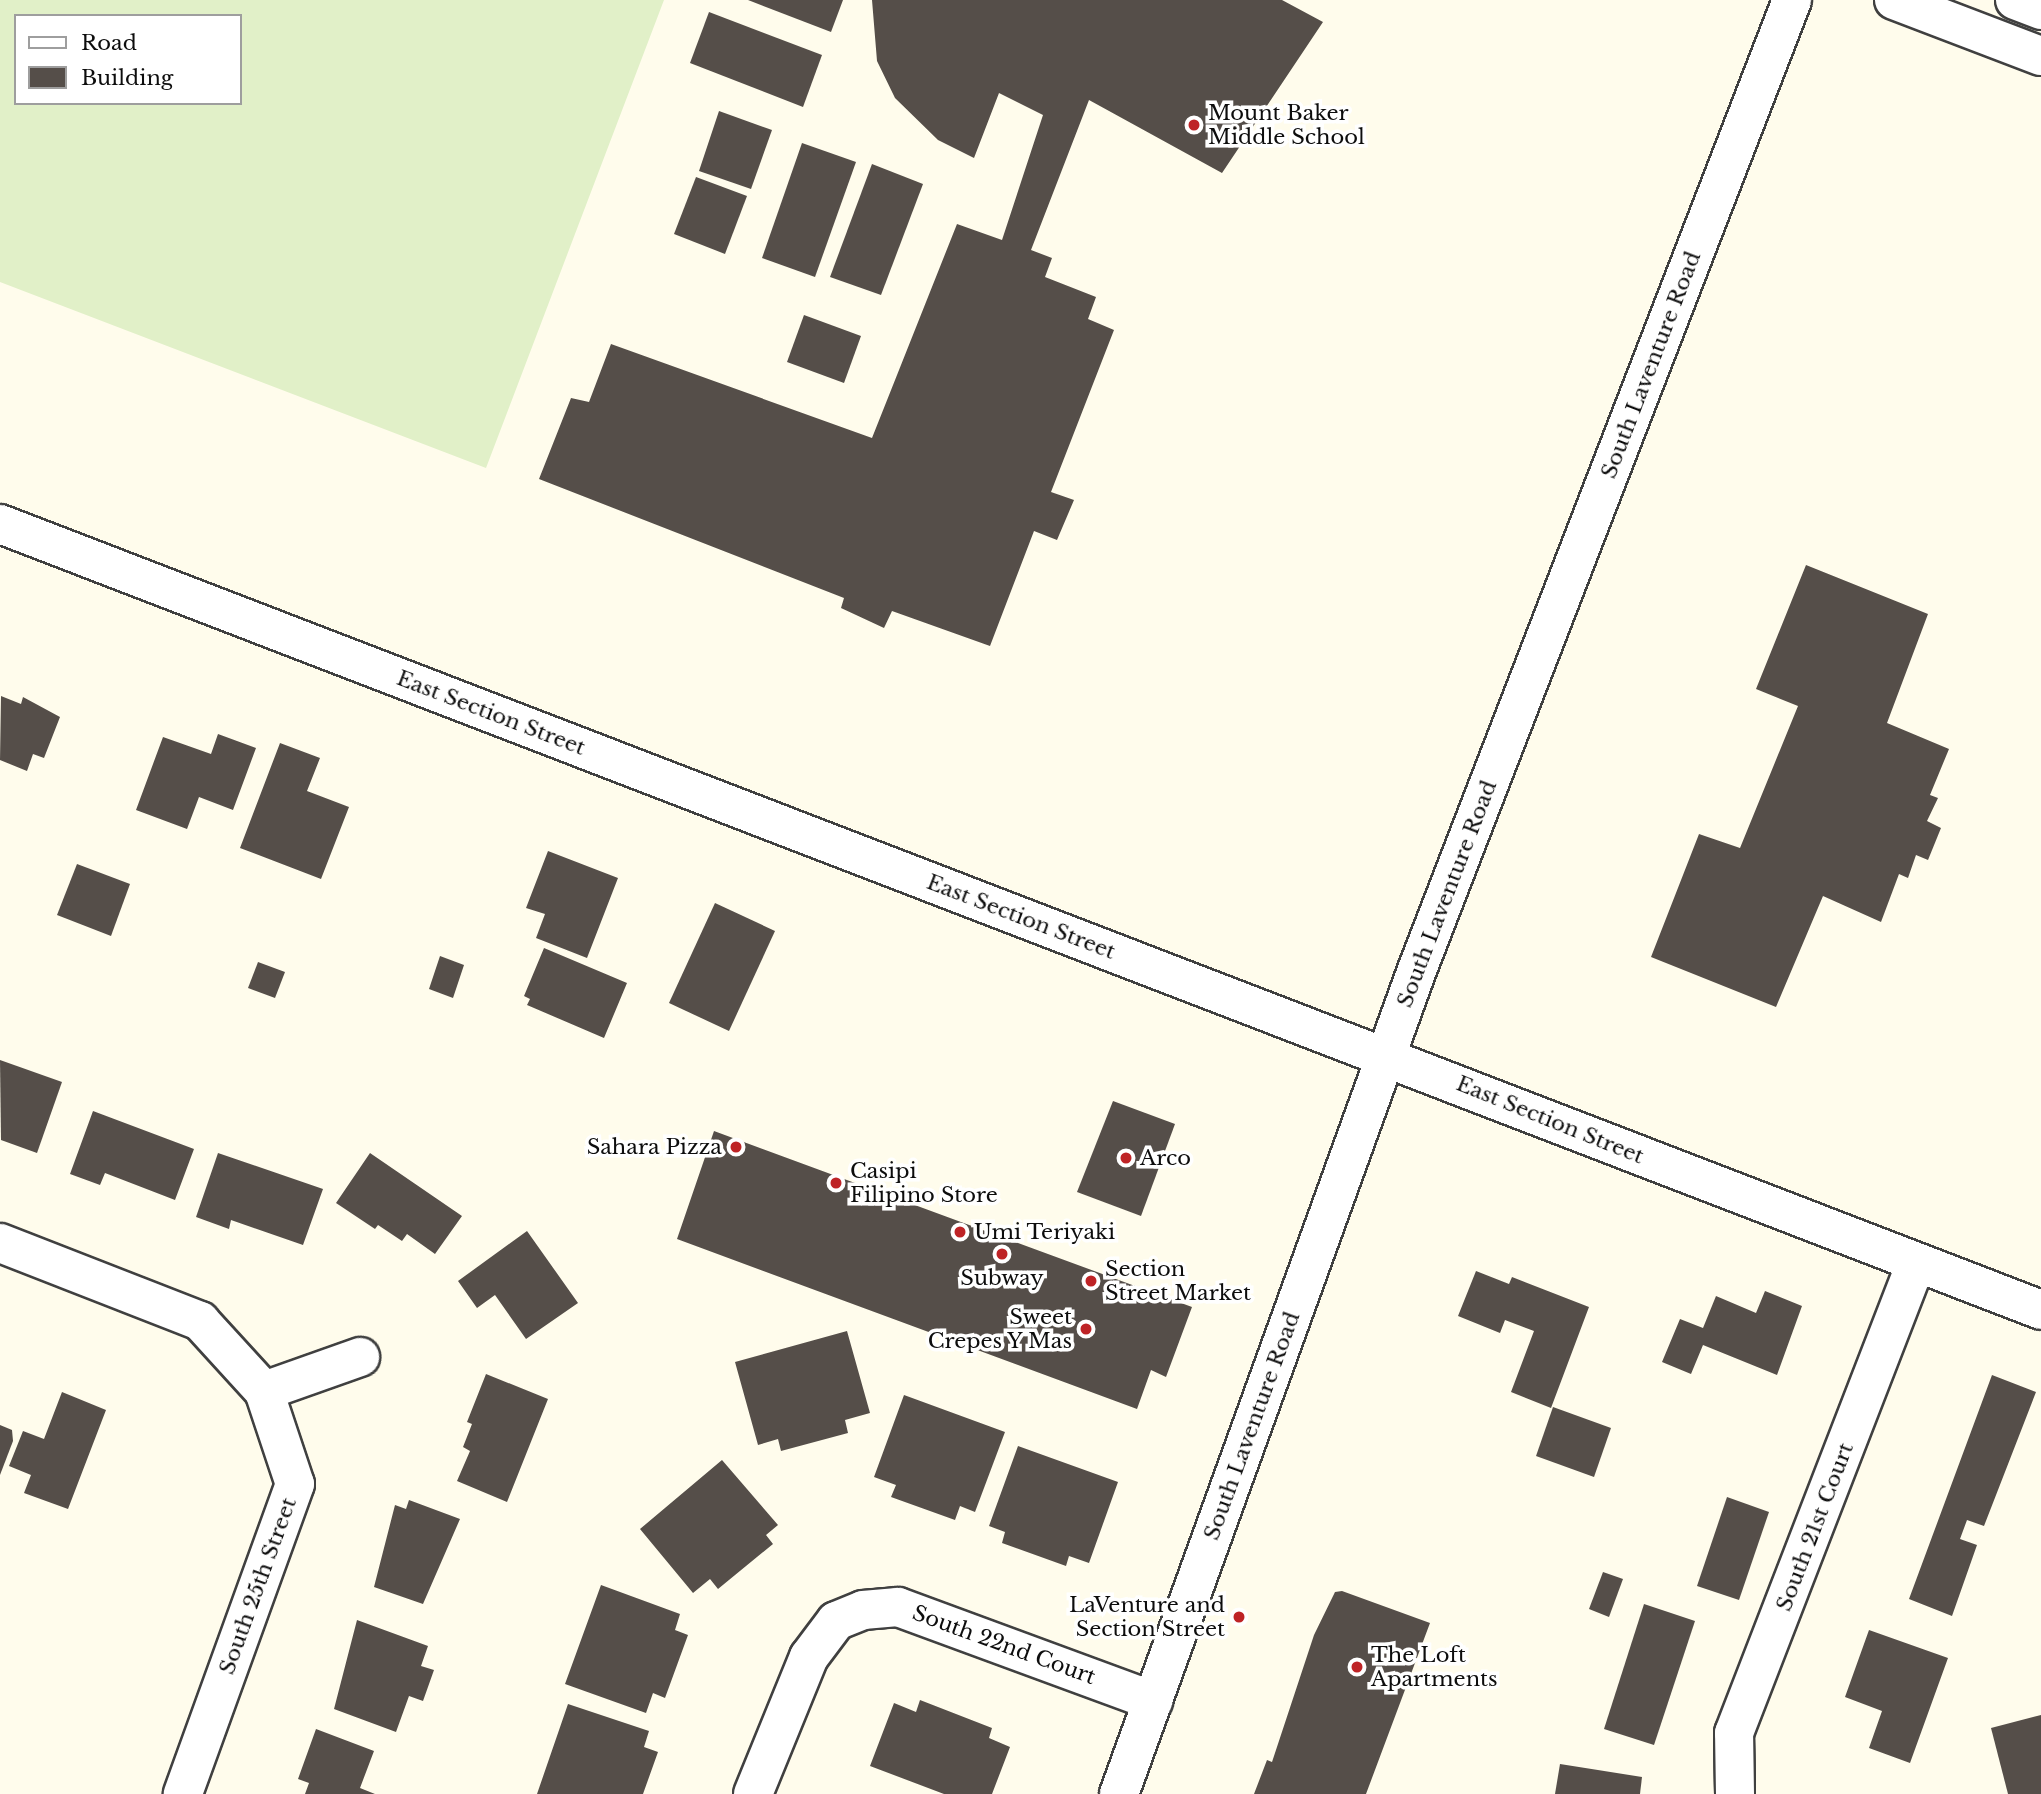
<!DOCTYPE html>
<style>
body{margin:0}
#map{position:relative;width:2041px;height:1794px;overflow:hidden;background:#fffcec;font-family:"Libre Baskerville",serif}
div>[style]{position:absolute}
.pitch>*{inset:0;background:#e1f0c8}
.building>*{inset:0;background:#554e49}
.roads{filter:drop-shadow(2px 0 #404040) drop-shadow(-2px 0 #404040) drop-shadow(0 2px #404040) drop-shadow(0 -2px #404040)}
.minor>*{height:38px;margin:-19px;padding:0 19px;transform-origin:19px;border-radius:19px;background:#fff}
.tertiary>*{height:38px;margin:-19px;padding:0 19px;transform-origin:19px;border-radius:19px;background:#fff}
.dots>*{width:19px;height:19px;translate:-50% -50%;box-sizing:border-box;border:4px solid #fff;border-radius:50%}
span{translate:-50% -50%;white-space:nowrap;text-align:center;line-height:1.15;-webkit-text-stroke:7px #fff;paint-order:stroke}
.poi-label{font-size:21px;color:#0d0d0d}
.left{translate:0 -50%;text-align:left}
.right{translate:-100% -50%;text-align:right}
.street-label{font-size:21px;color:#0d0d0d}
.legend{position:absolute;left:14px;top:14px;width:228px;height:91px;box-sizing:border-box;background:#fff;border:2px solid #9e9e9e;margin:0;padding:9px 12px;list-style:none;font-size:21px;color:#0d0d0d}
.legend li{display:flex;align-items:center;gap:14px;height:35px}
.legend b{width:35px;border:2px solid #9e9e9e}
</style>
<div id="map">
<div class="pitch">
<i style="clip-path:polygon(evenodd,0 0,664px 0,486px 468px,0 282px,0 0,16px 16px,240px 16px,240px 103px,16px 103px,16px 16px)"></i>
</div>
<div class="building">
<i style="clip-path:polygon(748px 0,843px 0,831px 32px)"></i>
<i style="clip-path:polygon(872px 0,1282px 0,1323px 22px,1222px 173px,1089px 100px,1031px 250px,1052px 258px,1045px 277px,1096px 297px,1088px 319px,1114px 330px,1051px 492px,1074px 500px,1057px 540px,1034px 531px,990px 646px,892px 611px,884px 628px,841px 608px,844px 598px,539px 479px,571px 398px,589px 402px,611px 344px,872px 438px,957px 224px,1002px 240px,1043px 115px,999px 93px,974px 158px,938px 140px,895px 98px,877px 61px)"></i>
<i style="clip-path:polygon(709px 12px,822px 55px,803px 107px,690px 63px)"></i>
<i style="clip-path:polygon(719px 111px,772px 130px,751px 189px,699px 171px)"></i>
<i style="clip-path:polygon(802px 143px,856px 162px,815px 277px,762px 258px)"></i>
<i style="clip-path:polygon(872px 164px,923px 184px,881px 295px,830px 277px)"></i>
<i style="clip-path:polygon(696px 177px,747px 196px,725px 254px,674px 234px)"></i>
<i style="clip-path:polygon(804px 315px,861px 336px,844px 383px,787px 362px)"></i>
<i style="clip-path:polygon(1806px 565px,1928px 614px,1887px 723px,1949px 749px,1930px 795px,1938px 798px,1927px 821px,1941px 828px,1928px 860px,1916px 855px,1908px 878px,1899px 874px,1881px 922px,1823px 896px,1776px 1007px,1651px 957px,1699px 834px,1740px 848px,1798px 706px,1756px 689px)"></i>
<i style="clip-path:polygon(1px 696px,21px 704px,23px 697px,60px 717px,44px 758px,33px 754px,27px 771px,0 760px)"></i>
<i style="clip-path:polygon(218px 734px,256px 748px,233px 810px,199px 797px,187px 829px,136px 810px,163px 737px,211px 754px)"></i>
<i style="clip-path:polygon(280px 743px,320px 758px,307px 791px,349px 807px,321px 879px,240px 848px)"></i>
<i style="clip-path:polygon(548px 851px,618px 878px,587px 958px,536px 938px,545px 914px,526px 908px)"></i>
<i style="clip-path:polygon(77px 864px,130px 884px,111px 936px,57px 915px)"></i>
<i style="clip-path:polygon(715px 903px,775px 931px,729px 1031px,669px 1003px)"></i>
<i style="clip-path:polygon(544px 948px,627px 983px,604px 1038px,527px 1005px,530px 999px,524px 996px)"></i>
<i style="clip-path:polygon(440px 956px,464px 965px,453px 998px,429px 989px)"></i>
<i style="clip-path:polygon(258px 962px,285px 972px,275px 998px,248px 988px)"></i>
<i style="clip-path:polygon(0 1060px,62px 1082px,37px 1153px,1px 1140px)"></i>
<i style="clip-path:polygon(1113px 1101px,1175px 1124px,1141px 1216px,1077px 1192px)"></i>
<i style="clip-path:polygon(93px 1111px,194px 1149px,175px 1200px,105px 1173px,100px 1185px,70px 1174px)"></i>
<i style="clip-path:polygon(714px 1131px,1192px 1307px,1166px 1377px,1151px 1370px,1137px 1409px,677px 1239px)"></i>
<i style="clip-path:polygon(218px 1153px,323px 1189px,303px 1245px,231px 1220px,229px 1229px,196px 1217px)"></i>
<i style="clip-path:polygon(370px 1153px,462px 1216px,435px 1254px,407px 1234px,402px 1241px,378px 1225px,375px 1229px,336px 1203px)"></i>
<i style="clip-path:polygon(527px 1231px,578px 1303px,526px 1339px,495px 1295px,477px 1308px,458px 1281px)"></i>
<i style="clip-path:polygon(1476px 1271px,1509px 1284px,1512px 1277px,1589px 1307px,1551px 1408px,1511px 1392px,1534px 1331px,1505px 1320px,1500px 1333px,1458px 1316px)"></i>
<i style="clip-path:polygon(1765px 1291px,1802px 1306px,1777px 1375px,1703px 1345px,1691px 1374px,1662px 1362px,1680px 1319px,1703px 1328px,1716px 1296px,1756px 1313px)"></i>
<i style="clip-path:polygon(847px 1331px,870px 1413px,845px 1420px,848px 1433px,781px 1451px,778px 1439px,758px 1445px,735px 1362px)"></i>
<i style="clip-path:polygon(486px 1374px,548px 1399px,507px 1502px,457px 1481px,470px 1451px,463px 1447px,472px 1424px,467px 1422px)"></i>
<i style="clip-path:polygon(1992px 1375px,2036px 1392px,1984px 1526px,1967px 1520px,1960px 1539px,1977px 1545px,1952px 1616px,1909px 1599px)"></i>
<i style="clip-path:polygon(62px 1392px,106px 1410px,68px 1509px,24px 1493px,31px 1475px,9px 1466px,23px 1431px,44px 1439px)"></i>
<i style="clip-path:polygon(904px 1395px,1005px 1432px,975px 1512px,960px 1506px,955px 1520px,891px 1497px,896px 1485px,874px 1477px)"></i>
<i style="clip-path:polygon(1553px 1407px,1611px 1428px,1594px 1477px,1536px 1456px)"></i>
<i style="clip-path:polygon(0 1425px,12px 1430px,13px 1441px,0 1475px)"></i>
<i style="clip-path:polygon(1018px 1446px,1118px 1482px,1089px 1563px,1069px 1556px,1066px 1566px,1002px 1543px,1005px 1532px,989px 1526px)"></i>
<i style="clip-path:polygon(722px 1460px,778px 1525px,766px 1535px,773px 1544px,718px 1589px,710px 1579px,693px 1593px,640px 1529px)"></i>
<i style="clip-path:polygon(1727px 1497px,1769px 1512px,1739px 1600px,1697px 1586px)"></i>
<i style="clip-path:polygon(409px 1500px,460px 1519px,423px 1604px,374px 1587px,395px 1505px,406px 1509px)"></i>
<i style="clip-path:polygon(1603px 1572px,1623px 1579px,1609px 1617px,1589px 1609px)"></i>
<i style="clip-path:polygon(601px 1585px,680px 1614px,675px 1630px,688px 1635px,665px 1698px,653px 1693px,646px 1713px,565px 1684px)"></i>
<i style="clip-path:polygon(1342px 1591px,1430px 1623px,1366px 1794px,1254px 1794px,1267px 1760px,1272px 1762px,1314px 1635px,1335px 1592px)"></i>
<i style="clip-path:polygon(1644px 1604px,1695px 1621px,1654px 1745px,1604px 1729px)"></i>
<i style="clip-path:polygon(357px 1620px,428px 1646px,421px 1666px,434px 1670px,423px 1701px,409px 1696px,396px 1732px,334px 1709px)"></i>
<i style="clip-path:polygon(1869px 1630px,1948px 1658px,1910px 1763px,1869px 1748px,1882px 1711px,1845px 1697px)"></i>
<i style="clip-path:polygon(920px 1700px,992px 1728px,989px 1738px,1010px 1747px,992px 1794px,944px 1794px,870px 1766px,894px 1703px,916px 1712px)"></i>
<i style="clip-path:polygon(568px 1704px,649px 1731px,644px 1747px,658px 1752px,643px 1794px,537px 1794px)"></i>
<i style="clip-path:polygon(2041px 1715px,2041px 1794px,2008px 1794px,1991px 1728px)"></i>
<i style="clip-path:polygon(316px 1729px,374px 1751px,360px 1788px,375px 1794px,305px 1794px,309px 1783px,298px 1779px)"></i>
<i style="clip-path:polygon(1560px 1764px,1642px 1777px,1640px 1794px,1555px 1794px)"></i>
</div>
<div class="roads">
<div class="minor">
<i style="left:1894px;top:0;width:157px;rotate:20.9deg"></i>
<i style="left:2015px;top:0;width:28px;rotate:21deg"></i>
<i style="left:0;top:1243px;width:215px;rotate:21.3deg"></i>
<i style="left:200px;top:1321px;width:95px;rotate:47.6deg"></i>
<i style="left:264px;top:1391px;width:98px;rotate:71.6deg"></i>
<i style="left:295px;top:1484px;width:330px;rotate:109.9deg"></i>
<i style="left:264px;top:1391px;width:102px;rotate:-19.5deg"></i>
<i style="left:753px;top:1794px;width:148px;rotate:-67.8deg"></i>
<i style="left:809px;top:1657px;width:45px;rotate:-53.1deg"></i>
<i style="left:836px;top:1621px;width:29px;rotate:-22deg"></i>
<i style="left:863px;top:1610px;width:35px;rotate:-5deg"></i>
<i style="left:898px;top:1607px;width:272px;rotate:20.2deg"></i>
<i style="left:1735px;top:1794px;width:61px;rotate:-90.9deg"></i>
<i style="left:1734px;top:1733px;width:504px;rotate:-68.83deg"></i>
</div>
<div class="tertiary">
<i style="left:0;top:524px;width:2187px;rotate:21.06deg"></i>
<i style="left:1119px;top:1794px;width:876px;rotate:-70.12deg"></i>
<i style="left:1417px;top:970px;width:1040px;rotate:-68.86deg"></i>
</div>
</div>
<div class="dots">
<i style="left:1194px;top:125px;background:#be2326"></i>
<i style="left:736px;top:1147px;background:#be2326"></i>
<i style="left:1126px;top:1158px;background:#be2326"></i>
<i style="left:836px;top:1183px;background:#be2326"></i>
<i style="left:960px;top:1232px;background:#be2326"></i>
<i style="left:1002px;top:1254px;background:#be2326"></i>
<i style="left:1091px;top:1281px;background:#be2326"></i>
<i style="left:1086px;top:1329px;background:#be2326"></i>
<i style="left:1239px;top:1617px;background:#be2326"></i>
<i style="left:1357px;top:1667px;background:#be2326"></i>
</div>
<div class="poi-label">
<span class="left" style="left:1208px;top:125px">Mount Baker<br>Middle School</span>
<span class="right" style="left:722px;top:1147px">Sahara Pizza</span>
<span class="left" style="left:1140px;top:1158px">Arco</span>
<span class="left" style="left:850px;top:1183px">Casipi<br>Filipino Store</span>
<span class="left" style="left:974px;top:1232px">Umi Teriyaki</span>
<span class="left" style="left:1105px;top:1281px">Section<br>Street Market</span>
<span style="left:1002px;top:1278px">Subway</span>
<span class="right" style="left:1072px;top:1329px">Sweet<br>Crepes Y Mas</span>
<span class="right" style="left:1225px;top:1617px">LaVenture and<br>Section Street</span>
<span class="left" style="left:1371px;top:1667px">The Loft<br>Apartments</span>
</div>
<div class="street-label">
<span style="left:1651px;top:365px;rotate:-69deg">South Laventure Road</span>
<span style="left:491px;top:713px;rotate:21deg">East Section Street</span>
<span style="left:1447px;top:894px;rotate:-69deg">South Laventure Road</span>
<span style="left:1021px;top:917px;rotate:21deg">East Section Street</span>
<span style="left:1550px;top:1120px;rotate:22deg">East Section Street</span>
<span style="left:1252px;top:1426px;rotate:-70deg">South Laventure Road</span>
<span style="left:1815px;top:1527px;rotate:-69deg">South 21st Court</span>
<span style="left:258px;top:1586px;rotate:-70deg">South 25th Street</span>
<span style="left:1004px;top:1645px;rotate:20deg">South 22nd Court</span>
</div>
<ul class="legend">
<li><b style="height:9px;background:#fff"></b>Road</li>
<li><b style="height:19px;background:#554e49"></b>Building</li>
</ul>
</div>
